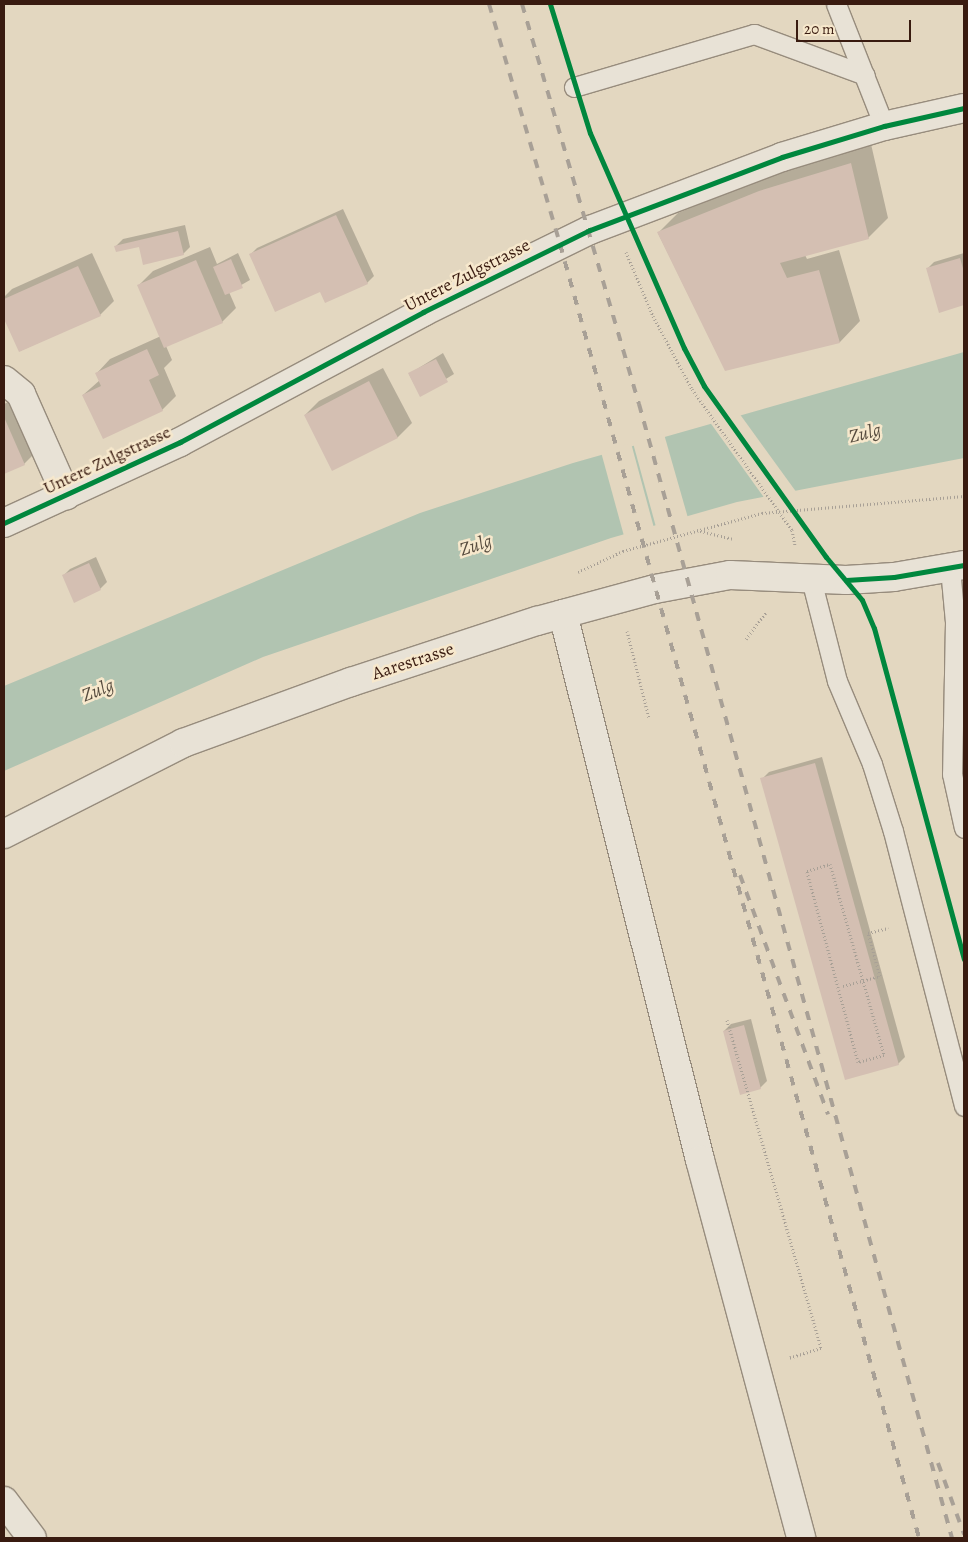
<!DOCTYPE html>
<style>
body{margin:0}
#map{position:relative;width:968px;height:1542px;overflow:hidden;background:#e3d7c0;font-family:Alegreya,serif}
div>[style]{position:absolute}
.water>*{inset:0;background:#b1c4b1}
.pier>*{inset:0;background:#e3d7c0}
.shadow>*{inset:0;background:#0003}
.building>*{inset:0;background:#d4bfb2}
.path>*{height:3px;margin-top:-1.5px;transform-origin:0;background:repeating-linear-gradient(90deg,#a8a096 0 1px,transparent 0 3.5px)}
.roads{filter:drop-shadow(1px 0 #978c7d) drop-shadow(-1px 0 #978c7d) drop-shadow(0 1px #978c7d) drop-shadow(0 -1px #978c7d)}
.lane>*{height:19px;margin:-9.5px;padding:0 9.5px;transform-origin:9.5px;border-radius:9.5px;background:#e8e2d6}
.street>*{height:28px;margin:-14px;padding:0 14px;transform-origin:14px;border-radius:14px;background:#e8e2d6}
.rail>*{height:4px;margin-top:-2px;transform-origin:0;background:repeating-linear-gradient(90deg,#a8a096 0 9px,transparent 0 18px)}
.path-bridge>*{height:3px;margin-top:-1.5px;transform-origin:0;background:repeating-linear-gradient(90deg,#a8a096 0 1px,transparent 0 3.5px)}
.cycleway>*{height:5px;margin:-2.5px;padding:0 2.5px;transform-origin:2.5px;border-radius:2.5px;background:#00873e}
span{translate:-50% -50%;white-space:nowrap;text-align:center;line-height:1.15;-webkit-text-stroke:5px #f7e8cc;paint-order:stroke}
.street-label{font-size:18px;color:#391b10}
.water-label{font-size:19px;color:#564b3e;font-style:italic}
.frame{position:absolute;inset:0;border:5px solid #391b10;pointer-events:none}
.scale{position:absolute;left:796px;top:20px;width:115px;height:22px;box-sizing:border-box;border:2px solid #391b10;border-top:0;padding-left:6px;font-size:15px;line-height:18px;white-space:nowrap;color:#391b10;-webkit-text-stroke:4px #f7e8cc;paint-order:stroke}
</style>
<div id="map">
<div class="water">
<i style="clip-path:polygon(964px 352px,964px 458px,737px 502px,611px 538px,263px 657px,4px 771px,4px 686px,420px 513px,573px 463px)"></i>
</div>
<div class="pier">
<i style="clip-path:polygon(739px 413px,797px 493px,765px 499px,709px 421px)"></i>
<i style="clip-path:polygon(664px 434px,688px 518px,656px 527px,633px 443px)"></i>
<i style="clip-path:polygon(631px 443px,654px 528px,624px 536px,601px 452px)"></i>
</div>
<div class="shadow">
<i style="clip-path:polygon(871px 144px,888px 218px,868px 238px,805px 255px,807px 259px,839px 250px,860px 321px,840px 342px,725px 369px,658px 233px,678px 213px,781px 171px)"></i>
<i style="clip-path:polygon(343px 209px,374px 276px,367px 283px,320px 290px,250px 255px,257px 248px)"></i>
<i style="clip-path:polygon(185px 225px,190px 247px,183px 254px,140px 246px,116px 246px,123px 239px)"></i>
<i style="clip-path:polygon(210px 247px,217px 264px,238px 253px,250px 280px,229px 292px,236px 308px,222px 322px,166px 346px,172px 360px,164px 368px,176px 396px,162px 410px,83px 395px,100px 380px,97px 373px,110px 359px,161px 336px,139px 285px,153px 271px)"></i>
<i style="clip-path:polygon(92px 253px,114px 301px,100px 315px,20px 351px,4px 316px,4px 297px,12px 289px)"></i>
<i style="clip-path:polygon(964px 253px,964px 304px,940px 311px,927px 269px,934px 262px)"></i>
<i style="clip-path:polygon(443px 353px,454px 374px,420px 395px,409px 374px)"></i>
<i style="clip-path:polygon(383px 368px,412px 423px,398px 437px,333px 469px,305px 415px,319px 401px)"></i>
<i style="clip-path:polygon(15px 399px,38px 450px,24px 464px,4px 473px,4px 404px)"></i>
<i style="clip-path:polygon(96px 557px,107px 582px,100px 589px,63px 576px,70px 569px)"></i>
<i style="clip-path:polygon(822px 757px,905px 1057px,898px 1064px,762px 779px,769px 772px)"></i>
<i style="clip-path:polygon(751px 1019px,767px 1081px,760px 1088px,724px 1031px,731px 1024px)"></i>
</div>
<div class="building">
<i style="clip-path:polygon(851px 163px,869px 239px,780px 263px,787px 278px,819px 270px,840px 343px,725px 371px,657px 232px,759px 191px)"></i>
<i style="clip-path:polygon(336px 215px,368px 284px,325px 303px,320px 292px,275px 312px,249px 254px)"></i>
<i style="clip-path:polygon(178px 231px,184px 255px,143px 265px,139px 247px,116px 252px,114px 246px)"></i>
<i style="clip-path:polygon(960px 258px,964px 272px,964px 305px,939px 313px,926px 268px)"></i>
<i style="clip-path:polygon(231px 259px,243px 288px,225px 295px,213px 267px)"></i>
<i style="clip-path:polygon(196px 260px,223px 323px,164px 348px,137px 285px)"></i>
<i style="clip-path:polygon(78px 266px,101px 316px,19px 352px,4px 319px,4px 299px)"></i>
<i style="clip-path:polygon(147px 349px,159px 375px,149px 380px,163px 411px,103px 439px,82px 395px,101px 386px,95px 373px)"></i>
<i style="clip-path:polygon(436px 359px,448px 382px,420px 397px,408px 373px)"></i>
<i style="clip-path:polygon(369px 381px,398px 438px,332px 471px,304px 415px)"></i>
<i style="clip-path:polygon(4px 417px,25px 465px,4px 474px)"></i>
<i style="clip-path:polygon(89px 563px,101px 590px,74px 603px,62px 575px)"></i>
<i style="clip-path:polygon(815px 763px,899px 1065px,845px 1080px,760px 778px)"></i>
<i style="clip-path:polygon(744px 1025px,761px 1089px,740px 1095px,723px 1031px)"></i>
</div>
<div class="path">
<i style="left:626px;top:252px;width:69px;rotate:67.1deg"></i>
<i style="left:653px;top:316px;width:83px;rotate:61.9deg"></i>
<i style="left:697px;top:530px;width:36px;rotate:14deg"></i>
<i style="left:792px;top:530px;width:15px;rotate:79deg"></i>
<i style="left:578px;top:572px;width:50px;rotate:-25deg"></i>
<i style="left:623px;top:551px;width:144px;rotate:-15.3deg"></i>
<i style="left:762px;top:513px;width:203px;rotate:-4.8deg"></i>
<i style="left:627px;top:631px;width:90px;rotate:75.8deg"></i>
<i style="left:746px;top:639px;width:34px;rotate:-53deg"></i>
<i style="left:830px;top:864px;width:198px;rotate:74.2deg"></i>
<i style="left:884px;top:1055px;width:27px;rotate:165deg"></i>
<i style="left:858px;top:1062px;width:198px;rotate:-105deg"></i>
<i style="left:807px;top:871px;width:24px;rotate:-17deg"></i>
<i style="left:843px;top:986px;width:38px;rotate:-15deg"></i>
<i style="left:880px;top:976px;width:45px;rotate:-105.6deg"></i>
<i style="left:868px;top:933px;width:21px;rotate:-14deg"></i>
<i style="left:727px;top:1020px;width:341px;rotate:74deg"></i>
<i style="left:821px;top:1348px;width:34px;rotate:163deg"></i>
</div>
<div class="roads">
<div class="lane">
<i style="left:836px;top:4px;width:131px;rotate:68.5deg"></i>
<i style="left:574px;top:87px;width:188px;rotate:-16.4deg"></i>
<i style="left:754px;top:34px;width:118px;rotate:20.3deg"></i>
<i style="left:950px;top:568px;width:54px;rotate:84.7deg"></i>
<i style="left:955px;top:622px;width:152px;rotate:91.1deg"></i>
<i style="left:952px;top:774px;width:55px;rotate:77.5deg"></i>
<i style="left:811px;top:579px;width:105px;rotate:75.7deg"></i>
<i style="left:837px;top:681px;width:90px;rotate:67.1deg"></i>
<i style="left:872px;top:764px;width:70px;rotate:72.6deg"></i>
<i style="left:893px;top:831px;width:284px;rotate:75.5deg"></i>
</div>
<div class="street">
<i style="left:4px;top:380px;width:22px;rotate:39deg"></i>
<i style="left:21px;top:394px;width:111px;rotate:66deg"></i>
<i style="left:4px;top:523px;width:194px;rotate:-24.7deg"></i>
<i style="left:180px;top:442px;width:276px;rotate:-28.1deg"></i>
<i style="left:423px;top:312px;width:186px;rotate:-26.2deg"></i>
<i style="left:590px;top:230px;width:205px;rotate:-20.8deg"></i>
<i style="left:782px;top:157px;width:107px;rotate:-16.9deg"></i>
<i style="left:884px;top:126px;width:82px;rotate:-12.7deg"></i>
<i style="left:563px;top:614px;width:563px;rotate:75.91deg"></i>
<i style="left:700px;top:1160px;width:391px;rotate:75deg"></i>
<i style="left:4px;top:834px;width:201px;rotate:-26.9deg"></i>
<i style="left:183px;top:743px;width:179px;rotate:-20deg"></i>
<i style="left:351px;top:682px;width:196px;rotate:-18.2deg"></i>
<i style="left:537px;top:621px;width:122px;rotate:-15.2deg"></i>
<i style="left:655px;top:589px;width:76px;rotate:-10.6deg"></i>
<i style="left:730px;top:575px;width:116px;rotate:2.5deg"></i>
<i style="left:846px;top:580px;width:48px;rotate:-3.6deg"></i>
<i style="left:894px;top:577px;width:71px;rotate:-9.7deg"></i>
<i style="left:4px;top:1501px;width:46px;rotate:52.9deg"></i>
</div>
</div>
<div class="rail">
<i style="left:489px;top:4px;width:250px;rotate:73.5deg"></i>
<i style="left:560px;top:244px;width:1343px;rotate:74.49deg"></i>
<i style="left:522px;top:4px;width:417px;rotate:73.7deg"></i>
<i style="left:639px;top:404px;width:1176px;rotate:74.57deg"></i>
<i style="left:740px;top:875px;width:255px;rotate:69.8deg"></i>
<i style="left:938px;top:1463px;width:76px;rotate:69.9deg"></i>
</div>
<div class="path-bridge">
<i style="left:692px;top:389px;width:173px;rotate:54.7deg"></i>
</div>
<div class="cycleway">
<i style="left:550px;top:4px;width:135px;rotate:72.8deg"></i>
<i style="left:590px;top:133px;width:235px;rotate:66.4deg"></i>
<i style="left:684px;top:348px;width:43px;rotate:62.2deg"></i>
<i style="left:704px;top:386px;width:210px;rotate:54.5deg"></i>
<i style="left:826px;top:557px;width:56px;rotate:50.1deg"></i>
<i style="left:862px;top:600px;width:30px;rotate:67deg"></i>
<i style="left:874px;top:628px;width:343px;rotate:74.8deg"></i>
<i style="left:4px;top:523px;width:194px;rotate:-24.7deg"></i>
<i style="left:180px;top:442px;width:276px;rotate:-28.1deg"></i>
<i style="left:423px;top:312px;width:186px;rotate:-26.2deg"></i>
<i style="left:590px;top:230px;width:205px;rotate:-20.8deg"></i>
<i style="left:782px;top:157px;width:107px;rotate:-16.9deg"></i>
<i style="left:884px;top:126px;width:82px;rotate:-12.7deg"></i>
<i style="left:846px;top:580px;width:48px;rotate:-3.6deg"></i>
<i style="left:894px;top:577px;width:71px;rotate:-9.7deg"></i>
</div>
<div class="street-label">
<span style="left:467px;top:275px;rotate:-27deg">Untere Zulgstrasse</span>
<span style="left:107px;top:460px;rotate:-25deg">Untere Zulgstrasse</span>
<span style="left:413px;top:661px;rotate:-18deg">Aarestrasse</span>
</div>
<div class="water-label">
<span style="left:865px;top:434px;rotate:-14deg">Zulg</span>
<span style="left:476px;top:546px;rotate:-18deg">Zulg</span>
<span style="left:98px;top:691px;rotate:-22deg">Zulg</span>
</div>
<div class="frame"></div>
<div class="scale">20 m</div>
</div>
